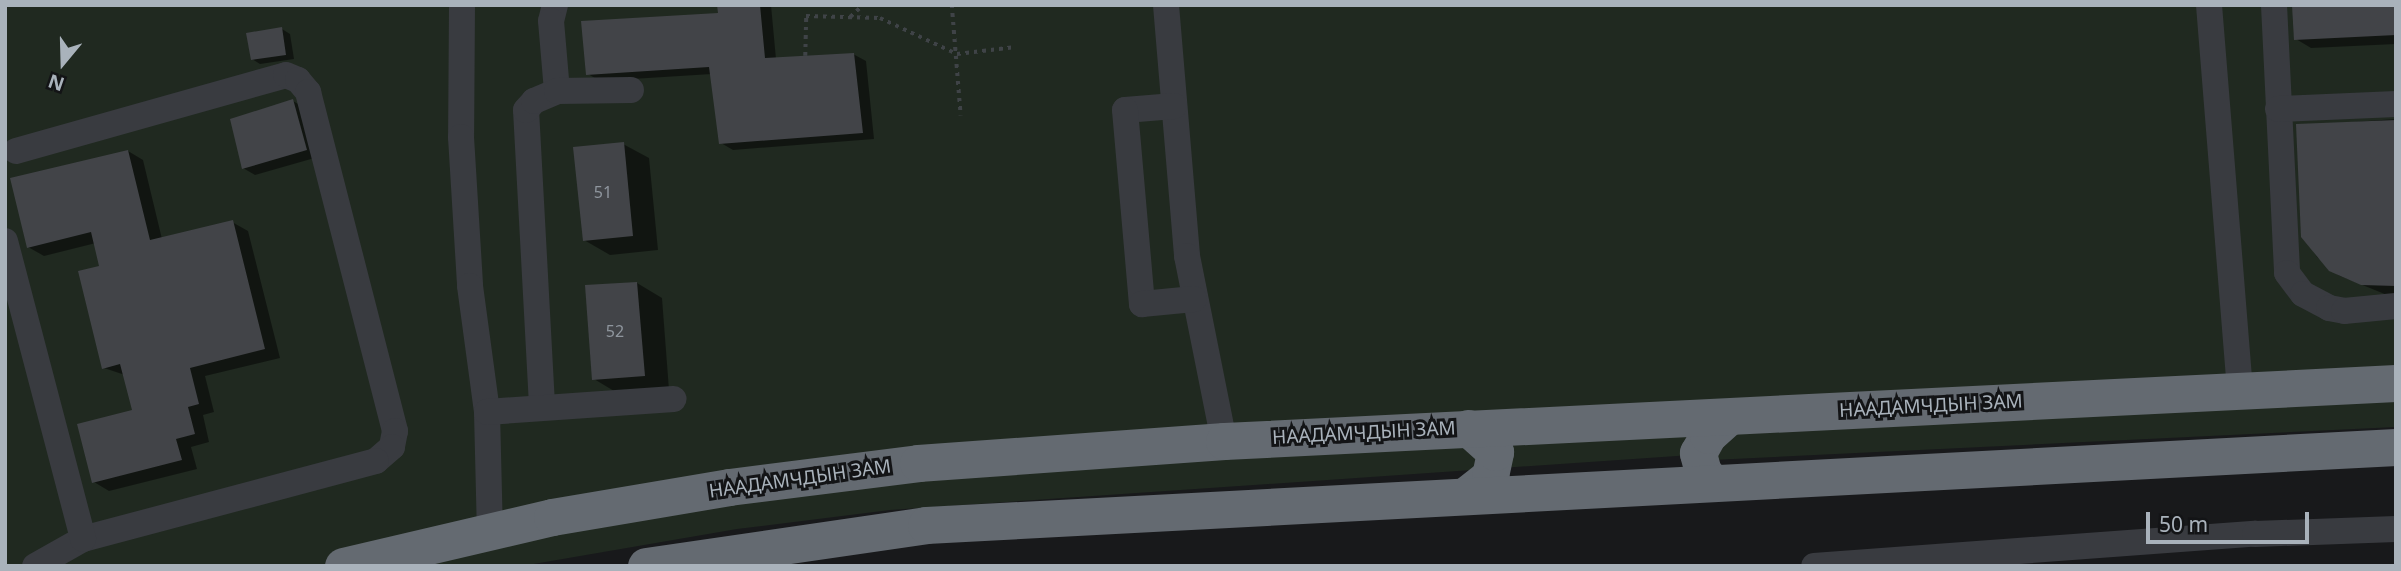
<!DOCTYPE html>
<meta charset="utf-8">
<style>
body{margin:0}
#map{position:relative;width:2401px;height:571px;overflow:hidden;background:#18191b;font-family:"Noto Sans",sans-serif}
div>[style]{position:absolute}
.green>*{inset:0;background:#202920}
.shadow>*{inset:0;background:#0007}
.building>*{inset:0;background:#424448}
.path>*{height:3.5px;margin-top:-1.75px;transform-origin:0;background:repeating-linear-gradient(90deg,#3f4347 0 3.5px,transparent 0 8.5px)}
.minor>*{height:26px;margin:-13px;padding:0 13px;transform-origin:13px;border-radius:13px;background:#393b40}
.highway>*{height:37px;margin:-18.5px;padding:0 18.5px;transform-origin:18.5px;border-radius:18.5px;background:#646a71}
span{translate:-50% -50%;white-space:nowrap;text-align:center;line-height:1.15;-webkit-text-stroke:6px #131416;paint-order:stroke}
.number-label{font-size:16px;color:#8f969e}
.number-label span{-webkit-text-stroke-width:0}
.street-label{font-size:19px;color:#a9b2bb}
.frame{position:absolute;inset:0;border:7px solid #a9b2bb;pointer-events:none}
.north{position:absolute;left:28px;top:28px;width:70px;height:70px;-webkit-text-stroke:5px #131416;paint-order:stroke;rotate:199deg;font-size:19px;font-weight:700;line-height:28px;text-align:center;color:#a9b2bb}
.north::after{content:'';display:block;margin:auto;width:24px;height:32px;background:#a9b2bb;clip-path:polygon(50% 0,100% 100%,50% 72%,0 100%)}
.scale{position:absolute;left:2146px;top:512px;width:163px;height:32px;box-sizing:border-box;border:4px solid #a9b2bb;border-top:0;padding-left:9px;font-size:21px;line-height:24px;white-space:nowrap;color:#a9b2bb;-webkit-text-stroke:5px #131416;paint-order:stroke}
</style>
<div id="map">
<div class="green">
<i style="clip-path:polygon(5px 5px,2396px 5px,2396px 427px,1712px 460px,1706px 454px,890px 510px,737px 529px,522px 566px,5px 566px)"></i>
</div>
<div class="shadow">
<i style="clip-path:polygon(719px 5px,771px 5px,776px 59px,853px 54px,866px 61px,874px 139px,733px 150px,721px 143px,712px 74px,600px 81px,588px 74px,719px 15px)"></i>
<i style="clip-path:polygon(2396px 5px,2396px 44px,2311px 48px,2296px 39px)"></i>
<i style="clip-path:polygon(282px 29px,290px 34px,294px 59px,260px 64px,252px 59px)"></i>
<i style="clip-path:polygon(293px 101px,305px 108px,318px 157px,255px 175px,243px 168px)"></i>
<i style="clip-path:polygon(2396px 119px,2396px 295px,2387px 295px,2338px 275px,2317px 257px,2303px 236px,2297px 126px)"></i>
<i style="clip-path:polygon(623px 144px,649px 158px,658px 250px,610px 255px,584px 240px)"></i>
<i style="clip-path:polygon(128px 151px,143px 160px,162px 239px,232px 222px,248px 231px,280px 358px,205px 376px,214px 412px,203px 415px,209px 442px,191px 447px,197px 469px,109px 491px,94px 482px,134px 411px,125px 375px,104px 368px,102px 267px,96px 243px,44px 256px,28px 247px)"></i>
<i style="clip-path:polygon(637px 283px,662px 298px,669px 390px,619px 394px,594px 379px)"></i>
</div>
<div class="building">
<i style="clip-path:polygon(717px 5px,760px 5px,765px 58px,854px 53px,863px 133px,719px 144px,709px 67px,586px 75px,581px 21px,718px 13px)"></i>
<i style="clip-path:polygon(2292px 5px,2396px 5px,2396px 35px,2294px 40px)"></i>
<i style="clip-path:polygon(282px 27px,286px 55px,251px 60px,246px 33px)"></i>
<i style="clip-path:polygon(293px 99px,307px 150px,242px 169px,230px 119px)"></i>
<i style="clip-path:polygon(2396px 120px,2396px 286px,2361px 285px,2329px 271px,2301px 237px,2296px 124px)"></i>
<i style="clip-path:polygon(624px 142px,633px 236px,583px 241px,573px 147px)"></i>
<i style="clip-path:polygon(128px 150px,150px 240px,233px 220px,265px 349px,190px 368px,199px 404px,188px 407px,195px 434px,176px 439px,182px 460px,92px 483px,77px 424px,132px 410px,120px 364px,102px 369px,78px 271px,99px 266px,91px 232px,27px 248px,10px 178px)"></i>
<i style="clip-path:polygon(637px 282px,645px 376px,592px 380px,585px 285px)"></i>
</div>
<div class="path">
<i style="left:952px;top:5px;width:111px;rotate:85.4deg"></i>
<i style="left:850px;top:17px;width:18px;rotate:-43deg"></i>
<i style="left:805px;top:56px;width:40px;rotate:-88.6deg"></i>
<i style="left:806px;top:16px;width:74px;rotate:1.5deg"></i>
<i style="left:880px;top:18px;width:85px;rotate:25.1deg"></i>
<i style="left:957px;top:54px;width:59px;rotate:-6.8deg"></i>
</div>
<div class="minor">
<i style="left:462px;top:5px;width:132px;rotate:90.4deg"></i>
<i style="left:461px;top:137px;width:149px;rotate:86.5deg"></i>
<i style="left:470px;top:286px;width:127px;rotate:82.3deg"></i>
<i style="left:487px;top:412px;width:119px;rotate:88.6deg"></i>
<i style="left:555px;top:5px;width:16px;rotate:104deg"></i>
<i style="left:551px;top:21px;width:70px;rotate:85.1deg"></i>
<i style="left:1166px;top:5px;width:252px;rotate:85.2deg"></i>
<i style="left:1187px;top:256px;width:189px;rotate:78.7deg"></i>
<i style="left:2209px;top:5px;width:387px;rotate:85.4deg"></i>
<i style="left:2274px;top:5px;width:268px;rotate:87.2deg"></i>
<i style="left:2287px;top:273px;width:26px;rotate:53deg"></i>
<i style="left:2303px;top:294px;width:30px;rotate:28deg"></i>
<i style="left:2329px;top:308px;width:15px;rotate:11deg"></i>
<i style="left:2344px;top:311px;width:52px;rotate:-5.5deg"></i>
<i style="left:1174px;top:106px;width:49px;rotate:175.3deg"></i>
<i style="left:1125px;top:110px;width:195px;rotate:85deg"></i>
<i style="left:1142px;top:304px;width:52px;rotate:-5.5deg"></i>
<i style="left:2278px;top:109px;width:118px;rotate:-2.4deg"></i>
<i style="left:16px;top:151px;width:280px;rotate:-15.7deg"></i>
<i style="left:286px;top:75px;width:13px;rotate:23deg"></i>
<i style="left:298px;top:80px;width:16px;rotate:50deg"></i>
<i style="left:308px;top:92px;width:350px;rotate:75.6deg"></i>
<i style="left:395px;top:431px;width:16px;rotate:101deg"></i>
<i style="left:392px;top:447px;width:21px;rotate:139deg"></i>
<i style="left:376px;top:461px;width:303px;rotate:165.1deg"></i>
<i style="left:83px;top:539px;width:55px;rotate:150.6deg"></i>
<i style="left:5px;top:241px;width:308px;rotate:75.3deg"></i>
<i style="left:542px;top:405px;width:295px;rotate:-93.1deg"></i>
<i style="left:526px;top:110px;width:12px;rotate:-48deg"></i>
<i style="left:534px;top:101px;width:25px;rotate:-23deg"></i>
<i style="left:557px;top:91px;width:74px;rotate:-0.8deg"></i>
<i style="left:487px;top:412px;width:187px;rotate:-4deg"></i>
<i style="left:1814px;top:566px;width:442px;rotate:-4.2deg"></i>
<i style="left:2255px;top:534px;width:141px;rotate:-2deg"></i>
</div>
<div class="highway">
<i style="left:1712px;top:482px;width:13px;rotate:-132deg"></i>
<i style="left:1703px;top:472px;width:20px;rotate:-105deg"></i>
<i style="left:1698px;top:453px;width:21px;rotate:-61deg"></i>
<i style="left:1708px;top:435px;width:27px;rotate:-42deg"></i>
<i style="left:1466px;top:495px;width:31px;rotate:-38deg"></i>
<i style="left:1490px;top:476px;width:25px;rotate:-78deg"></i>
<i style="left:1495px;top:452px;width:36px;rotate:-138deg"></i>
<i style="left:343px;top:566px;width:215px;rotate:-13.2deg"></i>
<i style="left:552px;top:517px;width:180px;rotate:-9.6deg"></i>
<i style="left:729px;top:487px;width:191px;rotate:-7.2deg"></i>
<i style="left:918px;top:463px;width:307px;rotate:-4.1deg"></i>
<i style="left:1224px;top:441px;width:1173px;rotate:-2.83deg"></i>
<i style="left:646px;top:566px;width:283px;rotate:-8.3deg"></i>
<i style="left:926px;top:525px;width:1472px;rotate:-3.04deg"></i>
</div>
<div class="number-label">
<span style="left:603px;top:192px">51</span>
<span style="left:615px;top:331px">52</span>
</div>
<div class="street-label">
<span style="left:1931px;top:406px;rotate:-3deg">НААДАМЧДЫН ЗАМ</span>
<span style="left:1364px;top:433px;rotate:-3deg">НААДАМЧДЫН ЗАМ</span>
<span style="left:800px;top:479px;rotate:-8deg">НААДАМЧДЫН ЗАМ</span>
</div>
<div class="frame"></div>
<div class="north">N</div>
<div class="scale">50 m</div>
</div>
